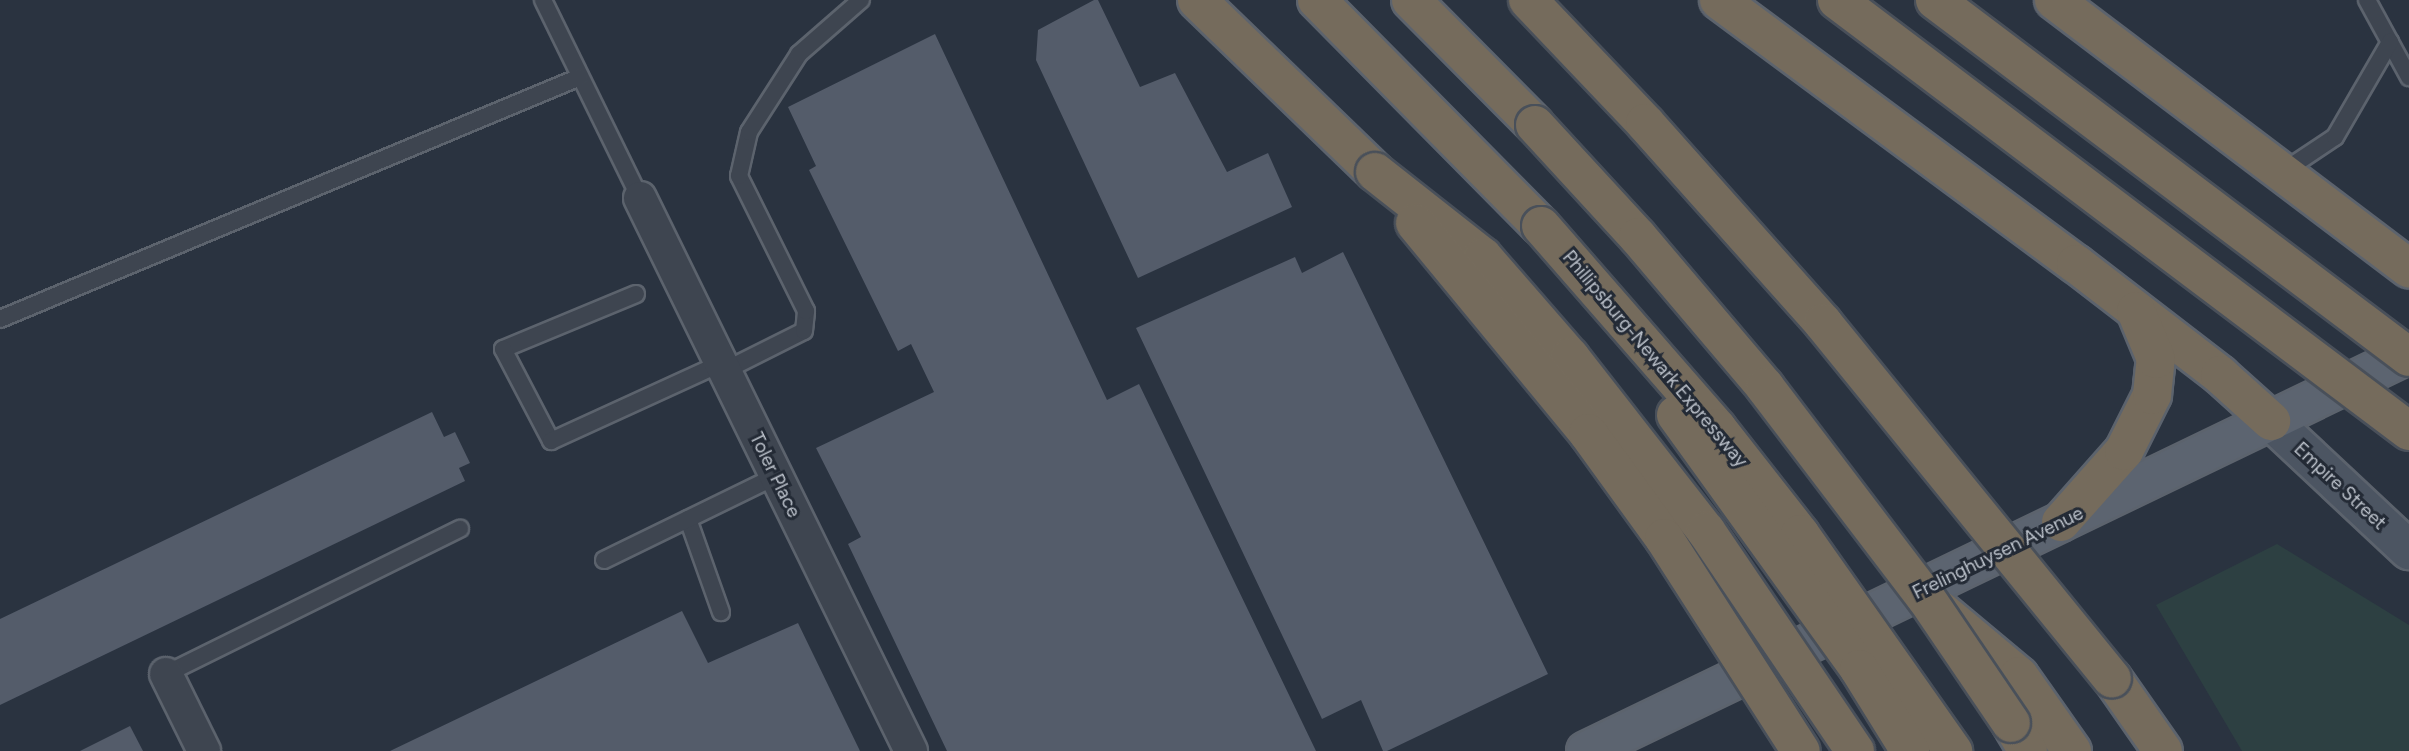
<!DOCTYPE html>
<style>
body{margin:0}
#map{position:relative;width:2409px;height:751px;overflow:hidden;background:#2a3340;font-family:Figtree,sans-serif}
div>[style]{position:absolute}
.green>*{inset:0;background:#2d4042}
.building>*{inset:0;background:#545c6a}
.roads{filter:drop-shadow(2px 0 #5c636d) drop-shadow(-2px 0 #5c636d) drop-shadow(0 2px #5c636d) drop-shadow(0 -2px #5c636d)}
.lane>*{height:16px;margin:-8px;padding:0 8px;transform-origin:8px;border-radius:8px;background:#3e4550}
.street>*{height:32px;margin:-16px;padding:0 16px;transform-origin:16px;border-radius:16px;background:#3e4550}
.secondary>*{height:38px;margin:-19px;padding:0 19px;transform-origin:19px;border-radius:19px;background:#4c5562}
.primary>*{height:38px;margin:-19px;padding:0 19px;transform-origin:19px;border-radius:19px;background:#5c6470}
.highway>*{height:38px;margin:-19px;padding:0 19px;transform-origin:19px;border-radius:19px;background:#756b5c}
.bridges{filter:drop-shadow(2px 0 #49505a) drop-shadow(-2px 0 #49505a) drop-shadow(0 2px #49505a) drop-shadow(0 -2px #49505a)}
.highway-bridge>*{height:38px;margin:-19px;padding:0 19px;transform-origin:19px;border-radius:19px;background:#756b5c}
span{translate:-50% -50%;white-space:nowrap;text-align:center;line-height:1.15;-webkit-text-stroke:6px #232a35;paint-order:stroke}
.street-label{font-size:19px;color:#bbc1ca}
</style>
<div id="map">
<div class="green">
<i style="clip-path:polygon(2277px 544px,2409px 625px,2409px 751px,2242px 751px,2156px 605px)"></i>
</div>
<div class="building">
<i style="clip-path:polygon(1094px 0,1098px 0,1140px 87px,1175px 73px,1227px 172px,1268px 153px,1292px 207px,1138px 278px,1036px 60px,1038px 30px)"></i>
<i style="clip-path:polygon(935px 34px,1107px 400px,1139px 384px,1316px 751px,947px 751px,848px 544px,861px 537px,816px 448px,934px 392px,911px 344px,898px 351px,809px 170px,816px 166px,788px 107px)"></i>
<i style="clip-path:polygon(1343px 252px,1548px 674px,1387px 751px,1383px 751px,1361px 700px,1322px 719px,1136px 328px,1295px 257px,1302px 273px)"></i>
<i style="clip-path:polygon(432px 412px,444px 437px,455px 432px,470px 463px,459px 468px,465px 481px,0 705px,0 619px)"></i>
<i style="clip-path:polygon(682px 611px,708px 663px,798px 623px,860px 751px,390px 751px)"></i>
<i style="clip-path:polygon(130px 726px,143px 751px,80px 751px)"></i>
</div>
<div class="roads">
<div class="lane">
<i style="left:543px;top:0;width:220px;rotate:63.9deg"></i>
<i style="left:2367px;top:0;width:88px;rotate:61.4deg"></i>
<i style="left:2284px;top:171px;width:61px;rotate:-33.7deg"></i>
<i style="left:2335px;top:137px;width:110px;rotate:-59.9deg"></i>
<i style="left:636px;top:294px;width:144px;rotate:157.5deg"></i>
<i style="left:503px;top:349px;width:104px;rotate:62.4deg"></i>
<i style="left:551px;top:441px;width:187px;rotate:-24.6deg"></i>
<i style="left:0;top:319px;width:628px;rotate:-22.65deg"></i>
<i style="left:724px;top:371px;width:89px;rotate:-26.6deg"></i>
<i style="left:804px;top:331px;width:20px;rotate:-84deg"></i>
<i style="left:806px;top:311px;width:151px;rotate:-116.4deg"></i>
<i style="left:739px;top:176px;width:45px;rotate:-77.2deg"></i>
<i style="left:749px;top:132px;width:93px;rotate:-57.3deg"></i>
<i style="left:799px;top:54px;width:82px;rotate:-41.1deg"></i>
<i style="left:688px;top:519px;width:99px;rotate:70.5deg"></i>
<i style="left:604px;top:560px;width:191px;rotate:-26deg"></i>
<i style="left:166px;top:674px;width:328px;rotate:-26.3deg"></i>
</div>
<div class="street">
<i style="left:640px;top:198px;width:616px;rotate:63.89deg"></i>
<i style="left:166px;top:674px;width:86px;rotate:63.7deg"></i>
</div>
<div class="secondary">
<i style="left:2271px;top:421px;width:189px;rotate:43.1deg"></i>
</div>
<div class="primary">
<i style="left:1586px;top:751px;width:914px;rotate:-25.75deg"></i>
</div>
<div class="highway">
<i style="left:1197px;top:0;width:248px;rotate:44deg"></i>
<i style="left:1317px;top:0;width:318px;rotate:45.3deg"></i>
<i style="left:1411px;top:0;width:176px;rotate:45.2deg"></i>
<i style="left:1719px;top:0;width:444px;rotate:36.5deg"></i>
<i style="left:2076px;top:264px;width:182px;rotate:37.6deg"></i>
<i style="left:2220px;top:375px;width:69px;rotate:42deg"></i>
<i style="left:2054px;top:0;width:445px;rotate:37.1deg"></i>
<i style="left:2061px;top:522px;width:95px;rotate:-48.4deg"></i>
<i style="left:2124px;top:451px;width:63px;rotate:-63.4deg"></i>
<i style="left:2152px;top:395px;width:36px;rotate:-84deg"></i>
<i style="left:2156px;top:359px;width:52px;rotate:-112.6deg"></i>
<i style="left:1940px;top:610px;width:103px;rotate:39.9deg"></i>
<i style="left:2019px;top:676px;width:92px;rotate:54.8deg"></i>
<i style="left:2112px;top:678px;width:89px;rotate:55.1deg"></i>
<i style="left:2011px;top:723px;width:33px;rotate:59deg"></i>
</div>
</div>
<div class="bridges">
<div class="highway-bridge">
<i style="left:1528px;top:0;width:170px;rotate:46.4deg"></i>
<i style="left:1645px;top:123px;width:268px;rotate:48.3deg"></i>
<i style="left:1823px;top:323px;width:458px;rotate:50.9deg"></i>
<i style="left:1837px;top:0;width:716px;rotate:37deg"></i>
<i style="left:1935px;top:0;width:593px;rotate:36.99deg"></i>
<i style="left:1535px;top:125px;width:152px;rotate:47.4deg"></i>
<i style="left:1638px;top:237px;width:197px;rotate:49.7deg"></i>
<i style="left:1765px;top:387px;width:265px;rotate:52.7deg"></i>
<i style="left:1926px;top:598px;width:151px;rotate:55.8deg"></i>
<i style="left:1375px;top:172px;width:137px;rotate:38.2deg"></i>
<i style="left:1483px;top:257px;width:133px;rotate:49deg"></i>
<i style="left:1570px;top:357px;width:221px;rotate:52deg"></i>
<i style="left:1706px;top:531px;width:266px;rotate:55.9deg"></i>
<i style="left:1415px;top:223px;width:272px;rotate:50.5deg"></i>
<i style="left:1588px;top:433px;width:130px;rotate:54.1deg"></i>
<i style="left:1664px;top:538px;width:253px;rotate:57.3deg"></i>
<i style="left:1541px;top:226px;width:268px;rotate:48.9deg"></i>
<i style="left:1717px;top:428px;width:135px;rotate:51.9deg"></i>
<i style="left:1800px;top:534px;width:266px;rotate:54.8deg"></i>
<i style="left:1676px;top:415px;width:313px;rotate:54.2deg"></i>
<i style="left:1859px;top:669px;width:97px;rotate:58.1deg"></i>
</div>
</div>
<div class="street-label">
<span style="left:1655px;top:359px;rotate:50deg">Phillipsburg-Newark Expressway</span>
<span style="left:775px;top:475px;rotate:64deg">Toler Place</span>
<span style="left:2340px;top:486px;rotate:43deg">Empire Street</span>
<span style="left:1998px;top:553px;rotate:-26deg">Frelinghuysen Avenue</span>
</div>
</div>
